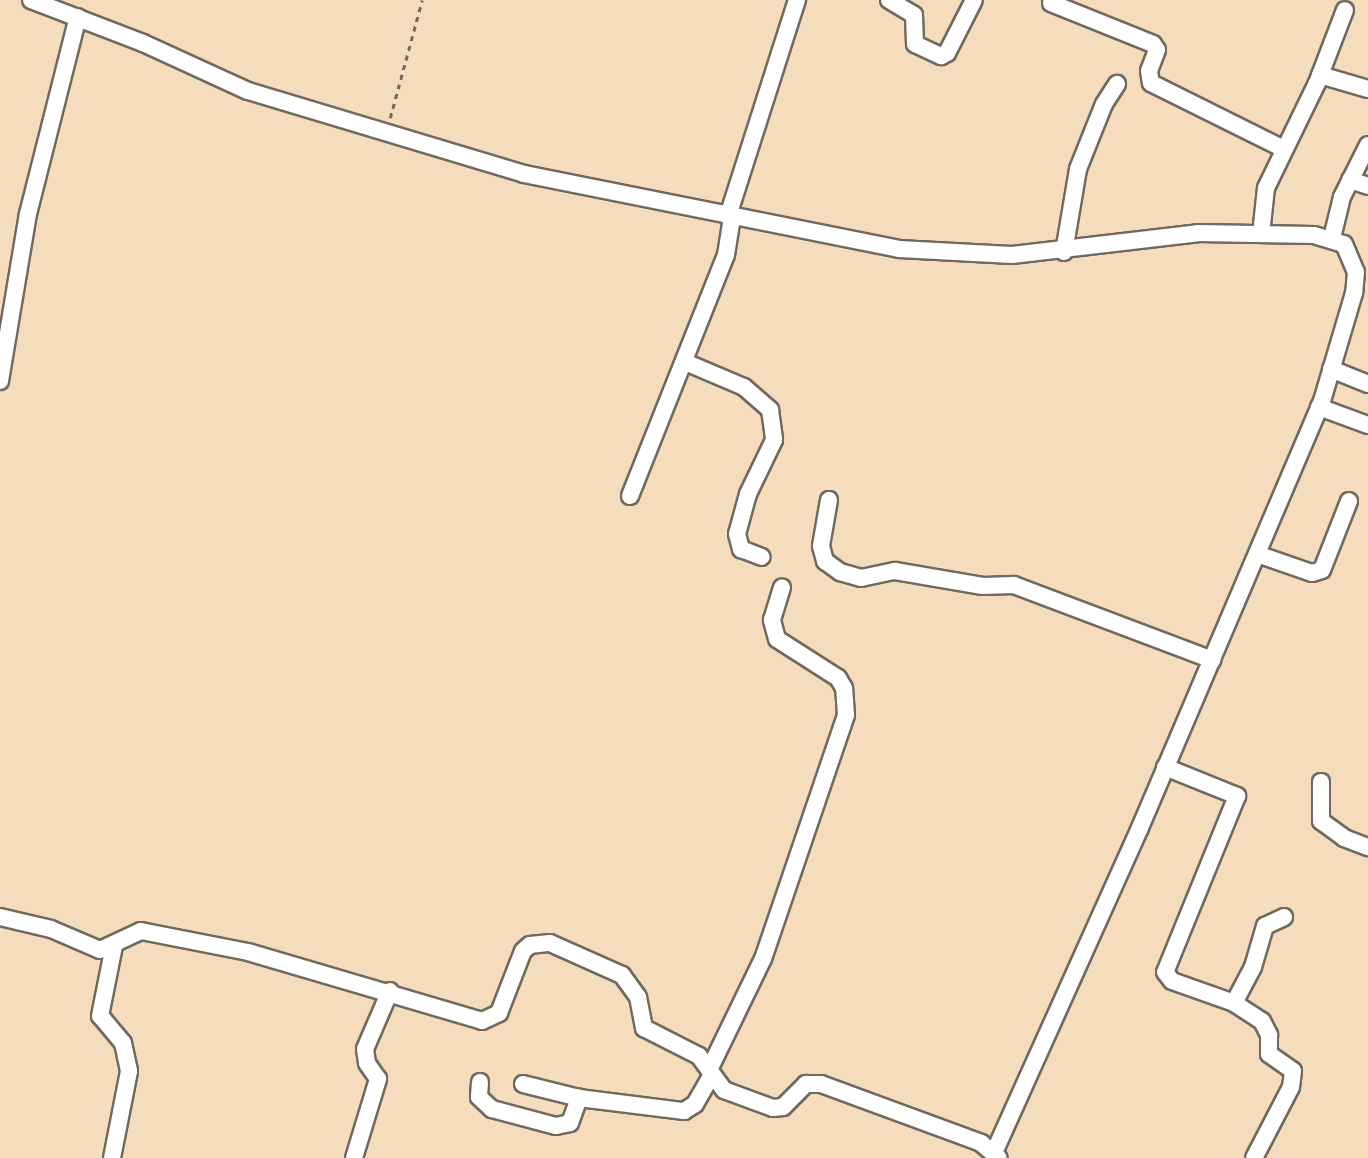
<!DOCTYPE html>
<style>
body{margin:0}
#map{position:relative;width:1368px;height:1158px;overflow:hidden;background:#f4dcbd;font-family:"Balsamiq Sans",sans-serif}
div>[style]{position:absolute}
.path>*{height:2.5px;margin-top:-1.25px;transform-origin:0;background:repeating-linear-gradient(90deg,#71695e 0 5px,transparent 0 10px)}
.roads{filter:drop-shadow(2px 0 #71695e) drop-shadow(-2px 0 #71695e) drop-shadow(0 2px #71695e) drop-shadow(0 -2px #71695e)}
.street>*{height:16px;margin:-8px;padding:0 8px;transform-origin:8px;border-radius:8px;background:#fff}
span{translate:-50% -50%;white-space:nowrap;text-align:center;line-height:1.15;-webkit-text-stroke:7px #fcf5e5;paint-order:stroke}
</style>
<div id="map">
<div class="path">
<i style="left:390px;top:118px;width:122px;rotate:-74.8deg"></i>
</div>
<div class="roads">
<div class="street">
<i style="left:31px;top:0;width:120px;rotate:21deg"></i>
<i style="left:143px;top:43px;width:115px;rotate:24.6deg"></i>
<i style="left:248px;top:91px;width:288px;rotate:16.7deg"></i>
<i style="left:524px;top:174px;width:382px;rotate:11.3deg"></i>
<i style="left:899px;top:249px;width:113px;rotate:3deg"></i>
<i style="left:1012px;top:255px;width:187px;rotate:-6.7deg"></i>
<i style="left:1198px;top:233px;width:116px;rotate:1deg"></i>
<i style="left:1314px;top:235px;width:31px;rotate:17deg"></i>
<i style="left:1344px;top:244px;width:30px;rotate:67deg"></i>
<i style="left:1356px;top:272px;width:21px;rotate:95deg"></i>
<i style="left:1354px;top:293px;width:113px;rotate:106.5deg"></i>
<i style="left:1322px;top:401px;width:466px;rotate:113.1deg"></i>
<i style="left:1139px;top:830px;width:353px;rotate:114.2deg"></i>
<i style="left:889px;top:0;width:29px;rotate:31deg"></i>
<i style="left:914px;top:15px;width:29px;rotate:88deg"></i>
<i style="left:915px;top:44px;width:29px;rotate:25deg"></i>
<i style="left:941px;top:56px;width:7px;rotate:-27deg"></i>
<i style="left:947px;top:53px;width:59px;rotate:-63deg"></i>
<i style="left:1051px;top:3px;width:110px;rotate:21.9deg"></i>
<i style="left:1153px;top:44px;width:7px;rotate:56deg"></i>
<i style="left:1157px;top:50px;width:22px;rotate:111deg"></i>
<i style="left:1149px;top:71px;width:12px;rotate:81deg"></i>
<i style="left:1151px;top:83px;width:148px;rotate:26.4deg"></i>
<i style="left:1320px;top:75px;width:50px;rotate:16.3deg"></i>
<i style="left:1350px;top:180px;width:19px;rotate:18deg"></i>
<i style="left:728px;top:216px;width:227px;rotate:-72.3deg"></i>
<i style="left:1261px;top:234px;width:46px;rotate:-83.8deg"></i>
<i style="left:1266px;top:188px;width:117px;rotate:-64.1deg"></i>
<i style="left:1317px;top:83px;width:78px;rotate:-69deg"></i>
<i style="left:1332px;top:238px;width:42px;rotate:-76.3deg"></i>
<i style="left:1342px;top:197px;width:58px;rotate:-63.4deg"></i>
<i style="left:1064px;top:252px;width:84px;rotate:-80.4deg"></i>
<i style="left:1078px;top:169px;width:70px;rotate:-68.2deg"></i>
<i style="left:1104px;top:104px;width:24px;rotate:-57deg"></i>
<i style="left:685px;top:362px;width:64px;rotate:23deg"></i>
<i style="left:744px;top:387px;width:35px;rotate:41deg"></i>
<i style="left:770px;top:410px;width:30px;rotate:82deg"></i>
<i style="left:774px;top:440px;width:60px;rotate:115.7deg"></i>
<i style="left:748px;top:494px;width:41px;rotate:105.4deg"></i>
<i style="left:737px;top:534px;width:16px;rotate:75deg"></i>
<i style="left:741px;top:549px;width:22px;rotate:21deg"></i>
<i style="left:1331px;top:369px;width:40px;rotate:22deg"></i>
<i style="left:0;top:381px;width:169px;rotate:-80.5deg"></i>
<i style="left:28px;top:214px;width:203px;rotate:-75.8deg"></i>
<i style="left:1319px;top:407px;width:52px;rotate:20.2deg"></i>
<i style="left:630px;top:496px;width:259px;rotate:-68.3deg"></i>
<i style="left:726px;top:255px;width:38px;rotate:-81deg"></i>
<i style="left:829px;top:500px;width:47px;rotate:99.9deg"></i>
<i style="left:821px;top:546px;width:16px;rotate:75deg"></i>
<i style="left:825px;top:561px;width:19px;rotate:36deg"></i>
<i style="left:840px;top:572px;width:22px;rotate:16deg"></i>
<i style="left:861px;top:578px;width:35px;rotate:-12deg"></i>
<i style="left:895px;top:571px;width:89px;rotate:9.7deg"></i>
<i style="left:983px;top:586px;width:31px;rotate:-2deg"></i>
<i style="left:1014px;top:585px;width:212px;rotate:20.7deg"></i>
<i style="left:1257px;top:554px;width:58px;rotate:19.1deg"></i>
<i style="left:1312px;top:573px;width:10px;rotate:-17deg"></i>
<i style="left:1322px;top:570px;width:74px;rotate:-68.6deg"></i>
<i style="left:1165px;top:767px;width:78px;rotate:21.9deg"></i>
<i style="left:1237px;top:796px;width:190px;rotate:112.2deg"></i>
<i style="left:1165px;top:972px;width:11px;rotate:52deg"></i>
<i style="left:1172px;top:981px;width:66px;rotate:19.5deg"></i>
<i style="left:1234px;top:1003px;width:33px;rotate:33deg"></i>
<i style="left:1262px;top:1021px;width:16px;rotate:63deg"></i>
<i style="left:1269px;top:1035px;width:19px;rotate:90deg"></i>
<i style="left:1269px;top:1054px;width:29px;rotate:35deg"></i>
<i style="left:1293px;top:1071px;width:16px;rotate:97deg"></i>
<i style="left:1291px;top:1087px;width:80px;rotate:117.5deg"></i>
<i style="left:1321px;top:782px;width:39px;rotate:90deg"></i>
<i style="left:1321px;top:821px;width:29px;rotate:36deg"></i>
<i style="left:1344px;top:838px;width:26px;rotate:21deg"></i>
<i style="left:0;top:917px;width:52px;rotate:13.2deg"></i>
<i style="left:51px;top:929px;width:53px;rotate:23.2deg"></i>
<i style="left:100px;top:950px;width:45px;rotate:-24.9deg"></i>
<i style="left:141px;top:931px;width:109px;rotate:11.1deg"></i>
<i style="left:248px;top:952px;width:244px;rotate:16.4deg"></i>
<i style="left:482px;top:1021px;width:19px;rotate:-25deg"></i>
<i style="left:499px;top:1013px;width:66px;rotate:-68.8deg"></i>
<i style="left:523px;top:951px;width:9px;rotate:-41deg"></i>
<i style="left:530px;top:945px;width:20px;rotate:-6deg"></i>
<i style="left:550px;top:943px;width:79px;rotate:24deg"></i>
<i style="left:622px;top:975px;width:27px;rotate:54deg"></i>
<i style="left:638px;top:997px;width:32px;rotate:79deg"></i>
<i style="left:644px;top:1028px;width:62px;rotate:27deg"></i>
<i style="left:699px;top:1056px;width:42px;rotate:53.7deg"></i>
<i style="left:724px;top:1090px;width:52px;rotate:20.2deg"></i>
<i style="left:773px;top:1108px;width:10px;rotate:-6deg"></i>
<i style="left:783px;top:1107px;width:33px;rotate:-45deg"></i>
<i style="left:806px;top:1084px;width:15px"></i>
<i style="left:821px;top:1084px;width:171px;rotate:20.2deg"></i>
<i style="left:981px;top:1143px;width:23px;rotate:40deg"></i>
<i style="left:1234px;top:1003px;width:41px;rotate:-62.2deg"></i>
<i style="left:1253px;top:967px;width:43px;rotate:-73.7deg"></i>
<i style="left:1265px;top:926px;width:21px;rotate:-25deg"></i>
<i style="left:709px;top:1070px;width:123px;rotate:-64.1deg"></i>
<i style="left:763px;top:959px;width:258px;rotate:-71.2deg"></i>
<i style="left:846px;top:715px;width:27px;rotate:-94deg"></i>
<i style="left:844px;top:688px;width:12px;rotate:-121deg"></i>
<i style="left:838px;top:678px;width:72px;rotate:-147.4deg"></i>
<i style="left:777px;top:639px;width:20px;rotate:-105deg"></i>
<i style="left:772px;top:620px;width:34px;rotate:-73deg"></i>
<i style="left:480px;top:1082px;width:15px;rotate:94deg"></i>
<i style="left:479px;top:1097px;width:18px;rotate:43deg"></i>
<i style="left:492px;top:1109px;width:66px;rotate:14.9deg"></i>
<i style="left:556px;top:1126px;width:14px;rotate:-12deg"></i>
<i style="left:570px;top:1123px;width:27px;rotate:-70deg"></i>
<i style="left:523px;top:1084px;width:58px;rotate:14deg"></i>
<i style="left:579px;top:1098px;width:106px;rotate:7.1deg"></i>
<i style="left:684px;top:1111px;width:13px;rotate:-32deg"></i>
<i style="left:695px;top:1104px;width:32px;rotate:-60deg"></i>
<i style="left:112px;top:1158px;width:89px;rotate:-78.9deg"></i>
<i style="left:129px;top:1071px;width:29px;rotate:-102deg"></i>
<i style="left:123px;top:1043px;width:35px;rotate:-130deg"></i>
<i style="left:100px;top:1016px;width:71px;rotate:-78.7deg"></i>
<i style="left:354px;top:1158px;width:83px;rotate:-73.1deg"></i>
<i style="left:378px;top:1079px;width:19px;rotate:-125deg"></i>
<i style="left:367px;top:1063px;width:14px;rotate:-98deg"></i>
<i style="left:365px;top:1049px;width:63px;rotate:-66.7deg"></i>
</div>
</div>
</div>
